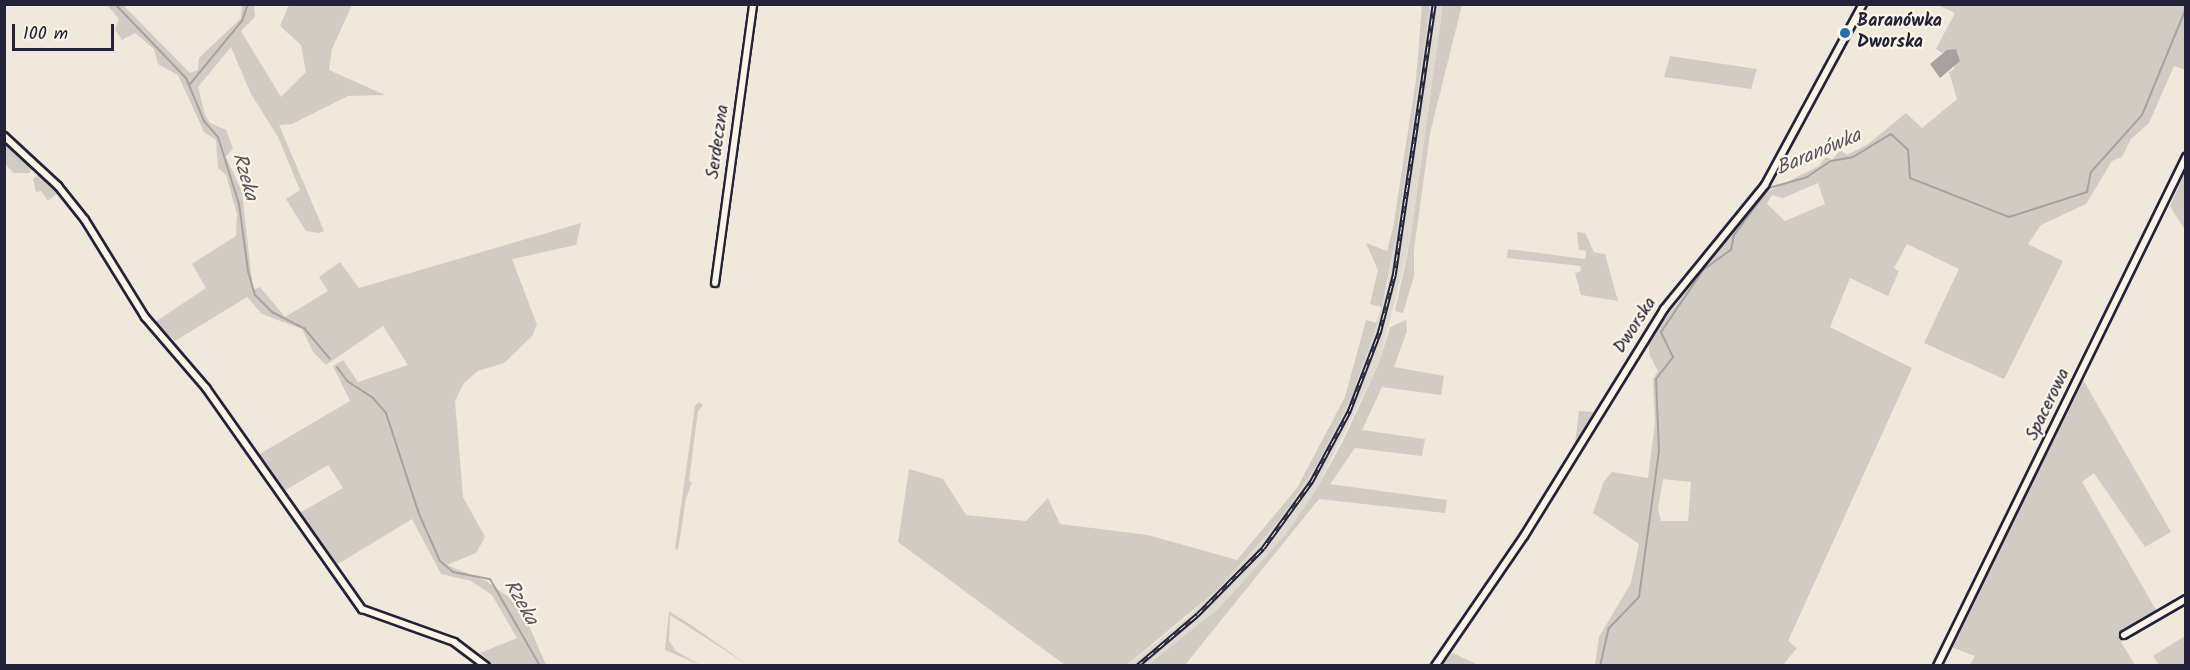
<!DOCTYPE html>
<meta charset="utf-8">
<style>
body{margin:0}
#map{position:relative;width:2190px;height:670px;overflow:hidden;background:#efe8db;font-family:Kalam,sans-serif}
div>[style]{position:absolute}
.built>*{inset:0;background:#e0d9cf}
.green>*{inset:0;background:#d1cbc3}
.water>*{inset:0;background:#a6a2a2}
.stream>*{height:2px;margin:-1px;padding:0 1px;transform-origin:1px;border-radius:1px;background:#a6a2a2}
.roads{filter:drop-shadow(2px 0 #22223b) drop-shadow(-2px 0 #22223b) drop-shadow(0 2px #22223b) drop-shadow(0 -2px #22223b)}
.minor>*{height:6px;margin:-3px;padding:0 3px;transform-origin:3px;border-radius:3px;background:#fcf5e5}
.rail>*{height:4.5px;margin-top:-2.25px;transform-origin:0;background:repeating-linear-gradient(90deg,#fcf5e5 0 7px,#22223b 0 14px);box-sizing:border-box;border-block:2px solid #22223b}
.dots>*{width:16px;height:16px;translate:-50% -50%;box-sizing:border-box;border:3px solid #fcf5e5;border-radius:50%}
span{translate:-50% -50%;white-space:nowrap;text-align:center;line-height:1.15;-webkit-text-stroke:4.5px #fcf5e5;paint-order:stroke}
.poi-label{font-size:18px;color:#22223b;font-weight:700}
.left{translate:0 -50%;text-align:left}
.street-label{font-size:18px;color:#22223b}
.water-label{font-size:20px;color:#575564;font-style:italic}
.frame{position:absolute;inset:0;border:6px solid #22223b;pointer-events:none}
.scale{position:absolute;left:12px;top:24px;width:102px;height:27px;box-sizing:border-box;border:3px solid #22223b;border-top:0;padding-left:8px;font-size:18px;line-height:21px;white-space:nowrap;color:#22223b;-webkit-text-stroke:4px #fcf5e5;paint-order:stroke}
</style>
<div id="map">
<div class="built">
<i style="clip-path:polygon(1430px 5px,1443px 5px,1410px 242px,1379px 363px,1316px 490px,1285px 535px,1219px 608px,1148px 665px,1127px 666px,1190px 615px,1282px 517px,1318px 463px,1352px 396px,1387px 289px)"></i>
</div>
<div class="green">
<i style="clip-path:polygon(107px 5px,123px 5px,190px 73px,198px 70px,199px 58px,241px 18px,242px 5px,254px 5px,255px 17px,241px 31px,281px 97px,306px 72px,301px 45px,280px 26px,289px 5px,352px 5px,332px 49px,329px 70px,385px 95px,348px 96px,292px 124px,279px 125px,324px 231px,319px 233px,306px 231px,286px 199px,300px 190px,278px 137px,251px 94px,231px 47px,198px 87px,205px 115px,210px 123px,226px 130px,233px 148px,226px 157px,242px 192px,253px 290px,260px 287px,285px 317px,328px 291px,319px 277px,340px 262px,359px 288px,581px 223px,576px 245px,512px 259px,537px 325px,532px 336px,504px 363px,478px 371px,464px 383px,455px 401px,463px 497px,485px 537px,476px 553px,447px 565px,486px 581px,520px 605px,546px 665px,492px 665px,480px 653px,517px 638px,492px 595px,471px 581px,441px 574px,412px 519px,338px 564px,298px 514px,343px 488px,328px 465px,284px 491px,258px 455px,350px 401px,333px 366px,343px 360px,358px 382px,408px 365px,383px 326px,326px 365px,313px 352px,302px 329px,262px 314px,247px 297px,175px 341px,155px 322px,206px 288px,192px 264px,236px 236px,237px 214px,226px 175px,218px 168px,216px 140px,204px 132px,178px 75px,158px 64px,154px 49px,135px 33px,122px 40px,115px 29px,119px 19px)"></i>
<i style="clip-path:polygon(1422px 5px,1430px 5px,1397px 230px,1382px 307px,1370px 304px,1378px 270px,1366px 243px,1387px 251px,1393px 228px,1416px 80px)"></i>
<i style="clip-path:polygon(1443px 5px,1462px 5px,1430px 133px,1414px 250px,1414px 276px,1403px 313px,1395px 311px,1410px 242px)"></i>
<i style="clip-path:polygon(evenodd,1938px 5px,2185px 5px,2185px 70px,2174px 66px,2149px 123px,2131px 139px,2122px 157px,2112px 161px,2086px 204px,2041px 225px,2028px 244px,2063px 261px,2004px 379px,1924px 343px,1959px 269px,1907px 244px,1894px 268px,1899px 271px,1888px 296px,1850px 278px,1830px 327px,1912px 368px,1788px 641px,1797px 648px,1783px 665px,1595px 665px,1599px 637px,1631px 583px,1639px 544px,1593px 513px,1604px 481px,1612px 472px,1648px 478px,1655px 423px,1653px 379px,1658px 371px,1650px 356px,1648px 340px,1765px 193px,1819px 166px,1826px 157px,1832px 160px,1840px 150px,1847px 155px,1868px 144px,1906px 113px,1922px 128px,1957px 99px,1949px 72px,1954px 69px,1956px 49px,1942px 53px,1936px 49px,1955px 13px,1938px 5px,1818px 183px,1825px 204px,1785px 221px,1767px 204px,1772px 195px,1783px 198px,1818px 183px,1938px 5px,1663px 479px,1691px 482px,1688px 521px,1661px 521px,1658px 509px,1663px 479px)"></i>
<i style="clip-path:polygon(1670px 56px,1703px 61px,1757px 69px,1751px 89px,1664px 77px)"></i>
<i style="clip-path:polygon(5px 140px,32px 170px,29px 173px,14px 173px,5px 164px)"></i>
<i style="clip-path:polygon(2185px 172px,2186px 172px,2185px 230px,2170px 206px)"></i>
<i style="clip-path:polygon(39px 174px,59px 192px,48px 201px,41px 191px,36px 192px,33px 179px)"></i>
<i style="clip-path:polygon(1577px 232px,1585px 233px,1594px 252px,1605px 254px,1618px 301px,1581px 295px,1575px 273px,1581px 271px,1580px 266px,1507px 258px,1508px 249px,1585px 259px,1586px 251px,1579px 250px)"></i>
<i style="clip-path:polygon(1366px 320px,1377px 323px,1352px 396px,1318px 463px,1282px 517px,1218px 589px,1127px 665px,1065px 665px,898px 542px,909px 469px,943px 479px,966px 515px,1026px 521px,1048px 498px,1060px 524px,1148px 535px,1237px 560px,1297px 488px,1345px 397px)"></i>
<i style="clip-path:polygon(1406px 320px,1407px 331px,1394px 367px,1444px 376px,1441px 395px,1382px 387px,1362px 430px,1425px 439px,1422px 456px,1355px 448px,1330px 484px,1447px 500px,1445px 513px,1319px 499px,1185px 665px,1148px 665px,1219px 608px,1285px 535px,1316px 490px,1343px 441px,1379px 363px,1390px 327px)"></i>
<i style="clip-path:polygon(2082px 378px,2171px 532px,2145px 547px,2094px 473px,2082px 482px,2159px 615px,2137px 628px,2140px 633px,2121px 642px,2135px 665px,1970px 665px,1975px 656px,1951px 647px)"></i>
<i style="clip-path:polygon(699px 402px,703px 405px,698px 411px,689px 481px,692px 482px,686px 499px,678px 550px,675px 549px,695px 406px)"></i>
<i style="clip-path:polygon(1579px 411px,1594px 412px,1577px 443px,1575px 443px)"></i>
<i style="clip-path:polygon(669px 611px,694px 627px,748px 665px,670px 615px,669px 641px,676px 651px,700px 665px,665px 650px)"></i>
<i style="clip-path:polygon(2185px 636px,2185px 665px,2159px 665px,2153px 656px)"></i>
<i style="clip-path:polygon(1453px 653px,1478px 665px,1442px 665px)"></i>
</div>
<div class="water">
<i style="clip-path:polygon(1956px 49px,1960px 61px,1940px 78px,1930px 64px,1947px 50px)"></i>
</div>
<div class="stream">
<i style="left:115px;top:4px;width:103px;rotate:46.2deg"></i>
<i style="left:186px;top:78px;width:47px;rotate:67.3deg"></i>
<i style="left:204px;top:121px;width:21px;rotate:49deg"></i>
<i style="left:218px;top:137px;width:70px;rotate:72.6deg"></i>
<i style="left:239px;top:204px;width:68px;rotate:82.3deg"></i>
<i style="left:248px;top:271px;width:25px;rotate:74deg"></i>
<i style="left:255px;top:295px;width:24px;rotate:45deg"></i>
<i style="left:272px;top:312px;width:36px;rotate:27deg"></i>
<i style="left:304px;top:328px;width:40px;rotate:50deg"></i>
<i style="left:190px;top:84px;width:82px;rotate:-50.5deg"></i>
<i style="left:242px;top:21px;width:18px;rotate:-71deg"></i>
<i style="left:337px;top:367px;width:17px;rotate:54deg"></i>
<i style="left:347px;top:381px;width:31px;rotate:33deg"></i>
<i style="left:373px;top:398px;width:20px;rotate:49deg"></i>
<i style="left:386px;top:413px;width:106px;rotate:71.9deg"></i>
<i style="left:419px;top:514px;width:51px;rotate:65.9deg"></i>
<i style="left:440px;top:561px;width:17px;rotate:40deg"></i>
<i style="left:453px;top:572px;width:38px;rotate:11deg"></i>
<i style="left:490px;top:579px;width:100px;rotate:60.1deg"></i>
<i style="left:1600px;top:666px;width:39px;rotate:-77deg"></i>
<i style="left:1609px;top:628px;width:43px;rotate:-45.9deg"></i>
<i style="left:1639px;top:597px;width:147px;rotate:-82.2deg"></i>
<i style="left:1659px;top:451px;width:72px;rotate:-92.4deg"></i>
<i style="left:1656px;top:379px;width:28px;rotate:-52deg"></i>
<i style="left:1673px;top:357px;width:28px;rotate:-116deg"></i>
<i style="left:1661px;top:332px;width:75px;rotate:-55.9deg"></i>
<i style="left:1703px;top:270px;width:34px;rotate:-36deg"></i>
<i style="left:1731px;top:250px;width:15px;rotate:-79deg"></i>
<i style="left:1734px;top:235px;width:59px;rotate:-53.3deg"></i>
<i style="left:1769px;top:188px;width:40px;rotate:-16deg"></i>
<i style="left:1807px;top:177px;width:29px;rotate:-34deg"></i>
<i style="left:1831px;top:161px;width:22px;rotate:-10deg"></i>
<i style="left:1853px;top:157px;width:44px;rotate:-31.2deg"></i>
<i style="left:1891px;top:134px;width:23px;rotate:43deg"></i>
<i style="left:1908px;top:150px;width:28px;rotate:86deg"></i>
<i style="left:1910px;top:178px;width:106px;rotate:21.5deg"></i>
<i style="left:2009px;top:217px;width:82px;rotate:-17.8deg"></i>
<i style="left:2087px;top:192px;width:20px;rotate:-79deg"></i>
<i style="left:2091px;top:172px;width:76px;rotate:-48.2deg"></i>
<i style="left:2142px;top:115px;width:116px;rotate:-67.6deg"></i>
</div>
<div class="roads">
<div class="minor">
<i style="left:4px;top:136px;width:74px;rotate:42.8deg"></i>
<i style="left:58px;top:186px;width:43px;rotate:51.5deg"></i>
<i style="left:85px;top:220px;width:114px;rotate:58.3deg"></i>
<i style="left:145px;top:317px;width:94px;rotate:49.3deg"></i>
<i style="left:206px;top:388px;width:271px;rotate:54.8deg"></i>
<i style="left:362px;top:609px;width:98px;rotate:19.7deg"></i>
<i style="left:454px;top:642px;width:40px;rotate:37deg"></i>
<i style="left:715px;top:283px;width:282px;rotate:-82.2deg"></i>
<i style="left:2124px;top:635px;width:72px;rotate:-30.1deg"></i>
<i style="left:1435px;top:666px;width:158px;rotate:-55.6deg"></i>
<i style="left:1524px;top:536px;width:267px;rotate:-58.3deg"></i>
<i style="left:1664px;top:309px;width:160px;rotate:-50.8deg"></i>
<i style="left:1765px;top:185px;width:206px;rotate:-61.6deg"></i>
<i style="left:1937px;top:666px;width:567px;rotate:-63.93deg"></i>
</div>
</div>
<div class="rail">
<i style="left:1137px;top:666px;width:79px;rotate:-40.4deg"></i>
<i style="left:1197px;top:615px;width:94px;rotate:-45.4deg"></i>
<i style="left:1263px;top:548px;width:82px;rotate:-54deg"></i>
<i style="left:1311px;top:482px;width:81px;rotate:-61.8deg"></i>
<i style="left:1349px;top:411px;width:84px;rotate:-69deg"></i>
<i style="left:1379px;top:333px;width:60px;rotate:-75.5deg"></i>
<i style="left:1394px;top:275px;width:274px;rotate:-81.6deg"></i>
</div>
<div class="dots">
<i style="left:1845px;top:33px;background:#1f6fb2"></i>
</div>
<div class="poi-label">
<span class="left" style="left:1857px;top:33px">Baranówka<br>Dworska</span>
</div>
<div class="street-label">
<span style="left:719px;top:142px;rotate:-82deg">Serdeczna</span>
<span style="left:1636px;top:326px;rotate:-57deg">Dworska</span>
<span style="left:2049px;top:405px;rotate:-64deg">Spacerowa</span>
</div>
<div class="water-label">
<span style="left:1819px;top:153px;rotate:-23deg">Baranówka</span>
<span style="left:244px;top:177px;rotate:74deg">Rzeka</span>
<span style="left:520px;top:603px;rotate:60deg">Rzeka</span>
</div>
<div class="frame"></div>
<div class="scale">100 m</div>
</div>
